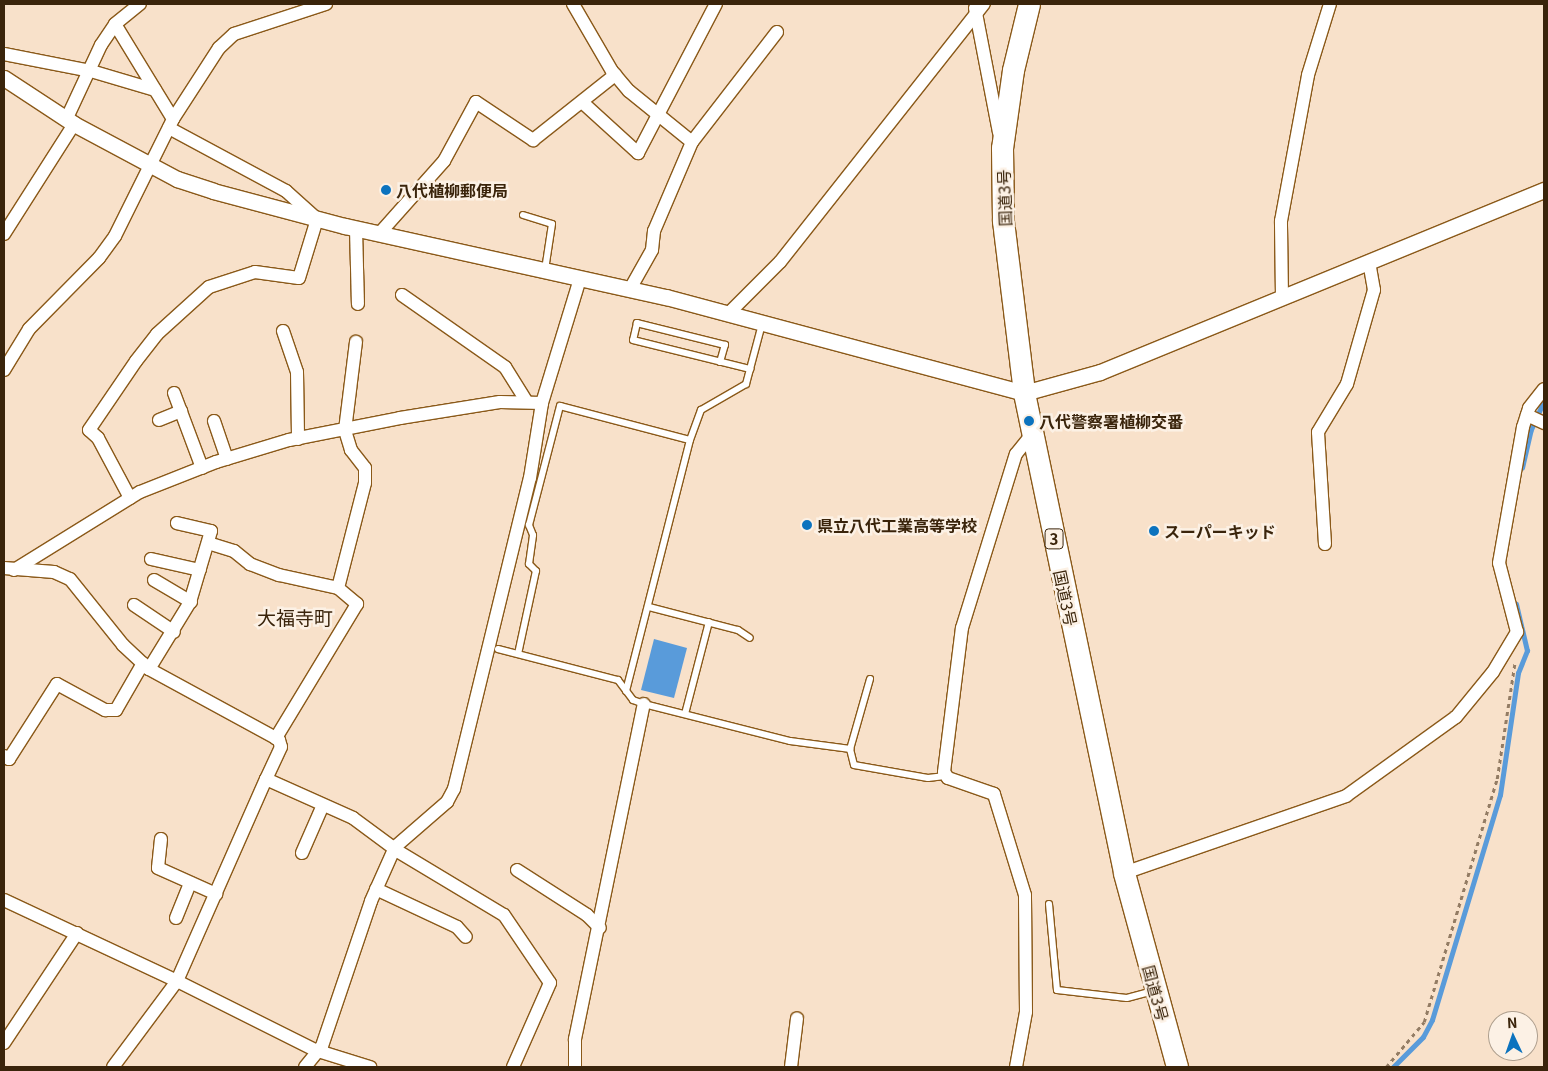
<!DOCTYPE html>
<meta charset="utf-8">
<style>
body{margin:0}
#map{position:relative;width:1548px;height:1071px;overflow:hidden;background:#f8e1ca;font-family:Georgia,"Noto Sans JP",serif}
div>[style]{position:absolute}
.water>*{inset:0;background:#599bda}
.stream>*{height:4.5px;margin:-2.25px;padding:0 2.25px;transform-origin:2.25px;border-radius:2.25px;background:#599bda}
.path>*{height:2.5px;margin-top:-1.25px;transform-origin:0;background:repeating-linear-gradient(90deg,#937c64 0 4px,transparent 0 8px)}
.roads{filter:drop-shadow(1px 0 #8a5919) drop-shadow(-1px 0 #8a5919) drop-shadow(0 1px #8a5919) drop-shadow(0 -1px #8a5919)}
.service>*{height:6px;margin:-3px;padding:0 3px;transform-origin:3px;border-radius:3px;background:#fff}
.minor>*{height:12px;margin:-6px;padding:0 6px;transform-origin:6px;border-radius:6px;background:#fff}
.tertiary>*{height:15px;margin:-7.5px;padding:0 7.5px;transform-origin:7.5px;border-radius:7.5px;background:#fff}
.trunk>*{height:21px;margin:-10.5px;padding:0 10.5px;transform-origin:10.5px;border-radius:10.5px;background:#fff}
.dots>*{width:14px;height:14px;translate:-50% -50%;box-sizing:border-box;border:2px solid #fcf1e5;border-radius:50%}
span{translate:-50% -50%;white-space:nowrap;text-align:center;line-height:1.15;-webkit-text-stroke:5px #fcf1e5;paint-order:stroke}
.shield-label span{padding:1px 4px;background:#fcf1e5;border:1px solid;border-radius:4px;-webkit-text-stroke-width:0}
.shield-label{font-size:15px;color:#3a240b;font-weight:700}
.poi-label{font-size:16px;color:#3a240b;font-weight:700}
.left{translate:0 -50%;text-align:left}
.street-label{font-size:16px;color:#3a240b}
.quarter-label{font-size:19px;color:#3a240b}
.frame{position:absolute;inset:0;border:5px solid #3a240b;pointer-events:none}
.north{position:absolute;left:1488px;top:1011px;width:50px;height:50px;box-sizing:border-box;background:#fcf1e5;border:1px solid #ae9f8e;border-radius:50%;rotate:357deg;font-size:14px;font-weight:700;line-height:20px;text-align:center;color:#3a240b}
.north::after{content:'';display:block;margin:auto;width:18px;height:22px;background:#0c73be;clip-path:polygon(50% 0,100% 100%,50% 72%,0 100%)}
</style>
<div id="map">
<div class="water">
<i style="clip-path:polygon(654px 639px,687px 648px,674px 698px,641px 690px)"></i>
</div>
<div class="stream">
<i style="left:1522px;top:468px;width:37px;rotate:-77deg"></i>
<i style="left:1530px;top:432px;width:34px;rotate:-66deg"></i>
<i style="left:1393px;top:1067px;width:42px;rotate:-45deg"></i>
<i style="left:1423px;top:1037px;width:19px;rotate:-62deg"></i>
<i style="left:1432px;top:1020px;width:235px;rotate:-73.2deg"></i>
<i style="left:1500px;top:795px;width:123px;rotate:-81.6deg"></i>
<i style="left:1518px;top:673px;width:24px;rotate:-68deg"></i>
<i style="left:1527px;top:651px;width:48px;rotate:-103.2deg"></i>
</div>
<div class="path">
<i style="left:1386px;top:1067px;width:59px;rotate:-49.8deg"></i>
<i style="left:1424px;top:1022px;width:254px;rotate:-73.3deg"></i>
<i style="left:1497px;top:779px;width:118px;rotate:-81.3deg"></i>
</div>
<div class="roads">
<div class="service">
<i style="left:523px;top:215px;width:30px;rotate:17deg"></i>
<i style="left:552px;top:224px;width:47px;rotate:98.7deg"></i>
<i style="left:720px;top:362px;width:18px;rotate:-74deg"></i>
<i style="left:725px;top:345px;width:91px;rotate:-166deg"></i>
<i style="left:637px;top:323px;width:17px;rotate:103deg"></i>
<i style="left:633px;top:340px;width:121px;rotate:13.9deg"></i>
<i style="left:649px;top:607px;width:92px;rotate:14.5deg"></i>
<i style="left:738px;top:630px;width:14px;rotate:34deg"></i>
<i style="left:498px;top:649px;width:124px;rotate:14.5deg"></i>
<i style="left:618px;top:680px;width:25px;rotate:53deg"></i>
<i style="left:633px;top:700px;width:12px;rotate:20deg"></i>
<i style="left:644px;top:704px;width:151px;rotate:14.2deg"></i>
<i style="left:790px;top:741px;width:61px;rotate:7.6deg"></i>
<i style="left:518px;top:654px;width:85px;rotate:-77.8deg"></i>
<i style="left:536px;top:571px;width:10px;rotate:-135deg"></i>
<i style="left:529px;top:564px;width:29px;rotate:-82deg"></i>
<i style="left:533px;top:535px;width:11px;rotate:-112deg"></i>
<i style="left:529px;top:525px;width:123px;rotate:-75.4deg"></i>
<i style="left:560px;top:406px;width:134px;rotate:14.7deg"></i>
<i style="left:690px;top:440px;width:32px;rotate:-70deg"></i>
<i style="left:701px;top:410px;width:52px;rotate:-30deg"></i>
<i style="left:746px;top:384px;width:62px;rotate:-75.1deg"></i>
<i style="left:870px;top:679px;width:73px;rotate:105.9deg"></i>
<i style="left:850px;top:749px;width:16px;rotate:76deg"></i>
<i style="left:854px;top:765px;width:75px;rotate:10deg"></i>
<i style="left:928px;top:778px;width:17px;rotate:-7deg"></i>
<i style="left:626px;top:691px;width:259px;rotate:-75.7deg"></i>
<i style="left:685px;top:714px;width:95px;rotate:-75.4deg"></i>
<i style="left:1049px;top:904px;width:86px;rotate:84.7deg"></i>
<i style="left:1057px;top:990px;width:70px;rotate:6.5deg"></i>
<i style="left:1127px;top:998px;width:28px;rotate:-15deg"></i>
</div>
<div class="minor">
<i style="left:573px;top:4px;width:78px;rotate:59.8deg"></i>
<i style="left:612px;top:71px;width:26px;rotate:50deg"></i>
<i style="left:629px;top:91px;width:81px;rotate:39deg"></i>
<i style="left:692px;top:142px;width:97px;rotate:113.1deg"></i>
<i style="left:654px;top:231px;width:19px;rotate:96deg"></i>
<i style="left:652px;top:250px;width:45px;rotate:119.4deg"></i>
<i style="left:975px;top:8px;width:127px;rotate:79.1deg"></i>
<i style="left:4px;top:54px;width:89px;rotate:11.1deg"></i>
<i style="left:91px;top:71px;width:67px;rotate:16.5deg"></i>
<i style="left:582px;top:102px;width:76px;rotate:42.3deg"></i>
<i style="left:638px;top:153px;width:168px;rotate:-62.4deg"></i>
<i style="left:173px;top:119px;width:85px;rotate:-57.1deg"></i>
<i style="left:219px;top:48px;width:21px;rotate:-43deg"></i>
<i style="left:234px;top:34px;width:97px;rotate:-18.1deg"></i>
<i style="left:66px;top:120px;width:83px;rotate:-65deg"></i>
<i style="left:101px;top:45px;width:25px;rotate:-56deg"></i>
<i style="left:115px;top:24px;width:32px;rotate:-39deg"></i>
<i style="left:692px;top:142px;width:139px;rotate:-52.3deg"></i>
<i style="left:356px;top:229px;width:75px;rotate:88.5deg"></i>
<i style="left:4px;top:234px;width:130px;rotate:-57.5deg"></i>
<i style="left:379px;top:234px;width:98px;rotate:-48.3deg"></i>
<i style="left:444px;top:161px;width:67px;rotate:-61.5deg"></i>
<i style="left:476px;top:102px;width:69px;rotate:33.7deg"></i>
<i style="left:533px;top:140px;width:105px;rotate:-38.4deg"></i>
<i style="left:402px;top:295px;width:126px;rotate:35deg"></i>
<i style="left:505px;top:367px;width:40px;rotate:58deg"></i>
<i style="left:1282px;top:297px;width:76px;rotate:-90.8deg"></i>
<i style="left:1281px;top:221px;width:148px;rotate:-79.5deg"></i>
<i style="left:1308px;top:75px;width:74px;rotate:-72.8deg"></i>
<i style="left:729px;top:313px;width:72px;rotate:-45deg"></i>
<i style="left:780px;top:262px;width:329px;rotate:-51.7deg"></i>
<i style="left:283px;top:331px;width:43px;rotate:71.1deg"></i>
<i style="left:297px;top:372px;width:67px;rotate:89.1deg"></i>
<i style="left:4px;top:370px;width:48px;rotate:-58.6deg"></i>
<i style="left:29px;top:329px;width:100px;rotate:-45.4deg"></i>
<i style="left:99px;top:258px;width:27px;rotate:-54deg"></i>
<i style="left:115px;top:236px;width:131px;rotate:-63.6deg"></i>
<i style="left:173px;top:119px;width:111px;rotate:-121.4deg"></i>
<i style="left:174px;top:393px;width:80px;rotate:69.5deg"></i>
<i style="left:1527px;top:415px;width:19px;rotate:25deg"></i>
<i style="left:159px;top:420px;width:24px;rotate:-22deg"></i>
<i style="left:214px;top:421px;width:40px;rotate:71.1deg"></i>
<i style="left:130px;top:498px;width:68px;rotate:-118.1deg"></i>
<i style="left:98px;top:438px;width:12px;rotate:-138deg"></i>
<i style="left:89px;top:430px;width:83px;rotate:-55.7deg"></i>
<i style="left:136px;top:361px;width:34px;rotate:-52deg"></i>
<i style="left:157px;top:334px;width:70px;rotate:-42.1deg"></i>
<i style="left:209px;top:287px;width:48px;rotate:-18.1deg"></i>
<i style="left:255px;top:272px;width:44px;rotate:7.8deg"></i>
<i style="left:299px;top:278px;width:62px;rotate:-73deg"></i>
<i style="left:317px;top:219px;width:42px;rotate:-137.9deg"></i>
<i style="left:286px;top:191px;width:133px;rotate:-151.7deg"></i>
<i style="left:208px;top:543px;width:27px;rotate:17deg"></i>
<i style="left:234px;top:551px;width:21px;rotate:39deg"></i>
<i style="left:250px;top:564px;width:31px;rotate:21deg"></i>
<i style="left:279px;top:575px;width:60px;rotate:12.4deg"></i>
<i style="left:338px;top:588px;width:25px;rotate:40deg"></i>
<i style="left:357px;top:604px;width:157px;rotate:121.2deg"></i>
<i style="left:1325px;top:544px;width:112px;rotate:-93.6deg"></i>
<i style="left:1318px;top:432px;width:56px;rotate:-58.9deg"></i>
<i style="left:1347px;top:384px;width:98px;rotate:-74deg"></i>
<i style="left:1374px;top:290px;width:29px;rotate:-100deg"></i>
<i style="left:151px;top:559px;width:50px;rotate:12.7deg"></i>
<i style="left:4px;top:568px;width:50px;rotate:4.6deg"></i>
<i style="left:54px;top:572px;width:17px;rotate:24deg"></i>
<i style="left:70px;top:579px;width:85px;rotate:51.2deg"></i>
<i style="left:123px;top:645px;width:35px;rotate:43deg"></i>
<i style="left:149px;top:669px;width:148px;rotate:28.6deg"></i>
<i style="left:279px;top:740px;width:7px;rotate:74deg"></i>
<i style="left:281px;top:747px;width:35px;rotate:115deg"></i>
<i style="left:266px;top:779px;width:95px;rotate:24.1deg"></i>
<i style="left:353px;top:818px;width:57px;rotate:36.5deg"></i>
<i style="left:399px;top:852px;width:122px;rotate:31deg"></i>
<i style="left:504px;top:915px;width:82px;rotate:55.9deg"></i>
<i style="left:550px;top:983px;width:92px;rotate:113.8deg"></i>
<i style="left:14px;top:570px;width:148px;rotate:-31.8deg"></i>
<i style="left:140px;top:492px;width:82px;rotate:-21.5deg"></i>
<i style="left:216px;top:462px;width:76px;rotate:-16.8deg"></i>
<i style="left:289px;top:440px;width:113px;rotate:-11.2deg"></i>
<i style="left:400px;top:418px;width:101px;rotate:-9.1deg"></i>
<i style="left:500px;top:402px;width:42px;rotate:1.4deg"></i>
<i style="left:154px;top:580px;width:43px;rotate:30.7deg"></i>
<i style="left:338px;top:588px;width:108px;rotate:-75.6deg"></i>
<i style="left:365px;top:483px;width:15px;rotate:-90deg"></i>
<i style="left:365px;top:468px;width:23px;rotate:-128deg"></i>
<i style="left:351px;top:450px;width:21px;rotate:-107deg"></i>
<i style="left:345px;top:430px;width:89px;rotate:-82.9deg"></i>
<i style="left:134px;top:605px;width:48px;rotate:34deg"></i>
<i style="left:149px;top:669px;width:79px;rotate:-58.5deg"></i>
<i style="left:190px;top:602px;width:74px;rotate:-73.5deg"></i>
<i style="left:211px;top:531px;width:35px;rotate:-167deg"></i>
<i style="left:4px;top:756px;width:6px;rotate:31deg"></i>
<i style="left:9px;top:759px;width:89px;rotate:-57.4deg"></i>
<i style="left:57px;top:684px;width:55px;rotate:28.4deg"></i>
<i style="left:105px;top:710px;width:11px"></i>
<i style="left:116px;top:710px;width:54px;rotate:-60.1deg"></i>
<i style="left:266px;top:779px;width:221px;rotate:113.8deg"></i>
<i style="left:177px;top:981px;width:154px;rotate:26.6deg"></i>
<i style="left:315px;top:1050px;width:58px;rotate:17.2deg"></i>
<i style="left:161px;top:839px;width:29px;rotate:96deg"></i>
<i style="left:158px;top:868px;width:64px;rotate:24.1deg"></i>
<i style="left:302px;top:853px;width:52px;rotate:-66.4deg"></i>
<i style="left:517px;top:870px;width:83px;rotate:32.7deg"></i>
<i style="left:587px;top:915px;width:18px;rotate:45deg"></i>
<i style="left:1124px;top:873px;width:235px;rotate:-19.1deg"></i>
<i style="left:1346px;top:796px;width:135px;rotate:-35.7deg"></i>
<i style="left:1456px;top:717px;width:58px;rotate:-50.6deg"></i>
<i style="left:1493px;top:672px;width:47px;rotate:-59deg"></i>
<i style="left:1517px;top:632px;width:71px;rotate:-104.6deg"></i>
<i style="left:1499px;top:563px;width:138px;rotate:-80deg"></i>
<i style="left:1523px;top:427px;width:20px;rotate:-72deg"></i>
<i style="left:1529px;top:408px;width:24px;rotate:-52deg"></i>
<i style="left:376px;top:889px;width:89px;rotate:25.1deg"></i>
<i style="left:457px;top:927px;width:13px;rotate:48deg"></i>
<i style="left:4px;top:900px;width:191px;rotate:25.1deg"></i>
<i style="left:177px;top:981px;width:107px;rotate:126.7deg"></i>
<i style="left:176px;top:918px;width:38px;rotate:-68deg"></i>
<i style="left:4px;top:1043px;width:132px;rotate:-56.4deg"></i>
<i style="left:305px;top:1067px;width:27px;rotate:-51deg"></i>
<i style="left:322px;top:1046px;width:153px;rotate:-71.3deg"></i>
<i style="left:371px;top:901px;width:59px;rotate:-66deg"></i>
<i style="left:395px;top:847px;width:69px;rotate:-40.9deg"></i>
<i style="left:447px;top:802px;width:15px;rotate:-62deg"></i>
<i style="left:454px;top:789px;width:320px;rotate:-76.3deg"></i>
<i style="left:530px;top:478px;width:76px;rotate:-80.9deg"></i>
<i style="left:542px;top:403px;width:130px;rotate:-73deg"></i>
<i style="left:575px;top:1067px;width:28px;rotate:-90deg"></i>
<i style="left:575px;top:1039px;width:342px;rotate:-78.4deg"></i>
<i style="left:791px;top:1067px;width:49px;rotate:-83deg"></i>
<i style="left:1016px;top:1067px;width:56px;rotate:-79.7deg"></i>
<i style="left:1026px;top:1012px;width:117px;rotate:-90.5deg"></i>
<i style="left:1025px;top:895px;width:106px;rotate:-107.1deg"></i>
<i style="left:994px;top:794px;width:49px;rotate:-160.8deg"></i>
<i style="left:948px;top:778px;width:7px;rotate:-124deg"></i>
<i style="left:944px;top:772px;width:145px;rotate:-82.9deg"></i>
<i style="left:962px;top:628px;width:182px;rotate:-72.8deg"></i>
<i style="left:1016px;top:454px;width:26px;rotate:-51deg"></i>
</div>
<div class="tertiary">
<i style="left:4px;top:78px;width:84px;rotate:33.3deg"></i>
<i style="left:74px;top:124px;width:117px;rotate:28.1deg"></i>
<i style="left:177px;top:179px;width:38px;rotate:18deg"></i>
<i style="left:213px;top:191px;width:137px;rotate:14.9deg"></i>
<i style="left:345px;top:226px;width:329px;rotate:12.5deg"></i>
<i style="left:666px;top:297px;width:371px;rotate:15deg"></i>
<i style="left:1024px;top:393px;width:79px;rotate:-15.4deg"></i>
<i style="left:1100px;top:372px;width:480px;rotate:-22.3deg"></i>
</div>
<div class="trunk">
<i style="left:1029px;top:4px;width:68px;rotate:103.6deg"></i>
<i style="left:1013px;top:70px;width:79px;rotate:98deg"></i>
<i style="left:1002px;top:148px;width:73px;rotate:89.2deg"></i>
<i style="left:1003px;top:221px;width:173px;rotate:83deg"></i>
<i style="left:1024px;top:393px;width:490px;rotate:78.2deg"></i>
<i style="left:1124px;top:873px;width:201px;rotate:74.7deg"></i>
</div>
</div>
<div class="dots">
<i style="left:386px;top:190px;background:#0c73be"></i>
<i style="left:1029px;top:421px;background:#0c73be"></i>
<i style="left:807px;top:525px;background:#0c73be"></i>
<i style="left:1154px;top:531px;background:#0c73be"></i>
</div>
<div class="shield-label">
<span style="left:1054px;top:539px">3</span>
</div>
<div class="poi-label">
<span class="left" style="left:396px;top:190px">八代植柳郵便局</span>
<span class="left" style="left:1039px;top:421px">八代警察署植柳交番</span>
<span class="left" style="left:817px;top:525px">県立八代工業高等学校</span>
<span class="left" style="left:1164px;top:531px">スーパーキッド</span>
</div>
<div class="street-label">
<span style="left:1004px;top:198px;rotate:-92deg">国道3号</span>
<span style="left:1066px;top:598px;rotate:78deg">国道3号</span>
<span style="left:1156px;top:993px;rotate:75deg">国道3号</span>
</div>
<div class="quarter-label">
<span style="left:295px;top:617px">大福寺町</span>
</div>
<div class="frame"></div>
<div class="north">N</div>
</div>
